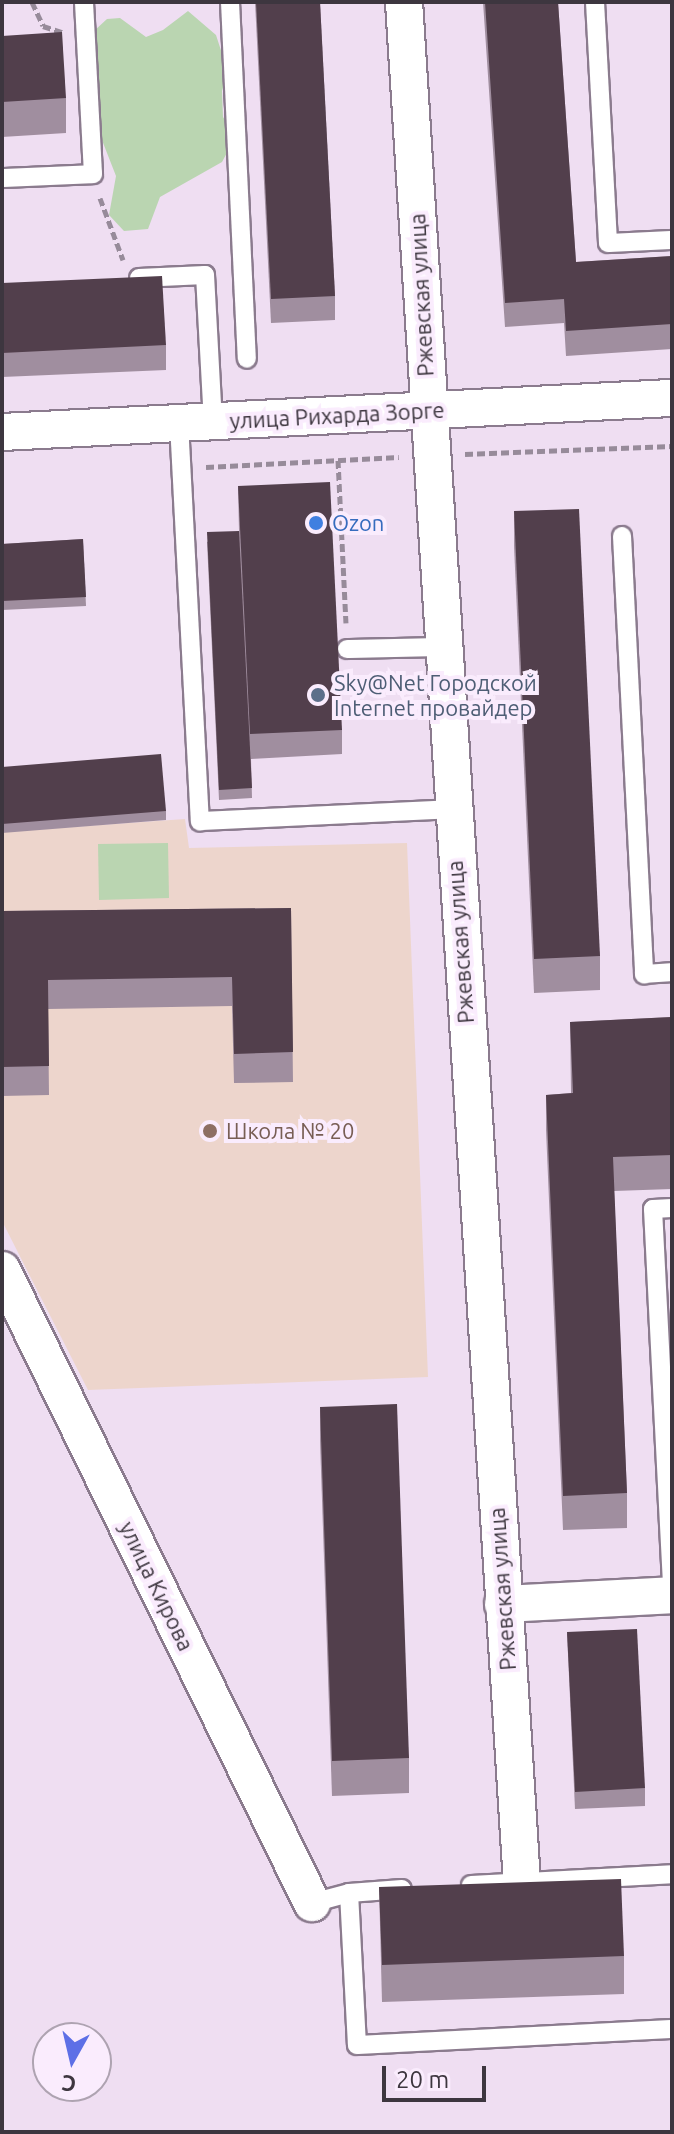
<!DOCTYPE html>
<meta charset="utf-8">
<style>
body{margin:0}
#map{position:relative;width:674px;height:2134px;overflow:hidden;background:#efdef2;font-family:Ubuntu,sans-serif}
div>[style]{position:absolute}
.education>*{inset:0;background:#edd5cc}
.green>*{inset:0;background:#bad5b1}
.path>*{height:5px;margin-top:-2.5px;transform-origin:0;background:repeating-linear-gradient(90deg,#978b9a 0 8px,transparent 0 12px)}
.roads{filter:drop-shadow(2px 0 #8b7b8e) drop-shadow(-2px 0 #8b7b8e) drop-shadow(0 2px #8b7b8e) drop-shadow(0 -2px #8b7b8e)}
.lane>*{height:18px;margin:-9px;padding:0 9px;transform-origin:9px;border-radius:9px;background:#fff}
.street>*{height:36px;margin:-18px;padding:0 18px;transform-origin:18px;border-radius:18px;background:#fff}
.wall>*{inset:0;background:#a08e9f}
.building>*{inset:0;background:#523f4c}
.dots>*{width:22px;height:22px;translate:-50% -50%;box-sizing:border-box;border:4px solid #faecfd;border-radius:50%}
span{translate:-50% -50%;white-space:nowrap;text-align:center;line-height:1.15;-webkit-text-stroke:8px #faecfd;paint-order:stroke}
.street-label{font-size:22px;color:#3d363f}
.shop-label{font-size:22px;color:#366cbe}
.left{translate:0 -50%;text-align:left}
.service-label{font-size:22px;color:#4e5e75}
.education-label{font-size:22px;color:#785e54}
.frame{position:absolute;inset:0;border:4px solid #3d363f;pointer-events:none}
.north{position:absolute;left:32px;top:2022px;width:80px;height:80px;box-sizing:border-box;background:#faecfd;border:2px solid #aea3b1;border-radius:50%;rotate:188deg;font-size:22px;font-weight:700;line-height:32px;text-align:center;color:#3d363f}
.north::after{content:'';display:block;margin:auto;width:28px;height:36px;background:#5d6fe6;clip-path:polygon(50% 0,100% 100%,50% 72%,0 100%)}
.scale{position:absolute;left:382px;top:2066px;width:104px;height:36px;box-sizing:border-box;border:4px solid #3d363f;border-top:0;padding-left:10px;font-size:24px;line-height:28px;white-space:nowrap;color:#3d363f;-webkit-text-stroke:6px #faecfd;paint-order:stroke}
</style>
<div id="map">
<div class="education">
<i style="clip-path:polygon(185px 819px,189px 848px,407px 843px,428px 1377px,88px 1390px,2px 1221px,2px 832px)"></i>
</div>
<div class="green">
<i style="clip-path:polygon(188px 11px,216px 35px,228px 72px,222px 91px,223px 117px,230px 128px,229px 149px,222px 162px,160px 197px,148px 229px,124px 231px,109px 215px,116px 176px,91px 112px,94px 31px,107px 19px,120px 18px,146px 37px,163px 30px)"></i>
<i style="clip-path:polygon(168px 843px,169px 898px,99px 900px,98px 844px)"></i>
</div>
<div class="path">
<i style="left:32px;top:2px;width:26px;rotate:65deg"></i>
<i style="left:43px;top:26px;width:20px;rotate:18deg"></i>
<i style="left:100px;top:198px;width:66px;rotate:69.6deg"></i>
<i style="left:465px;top:454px;width:207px;rotate:-2.2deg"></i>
<i style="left:338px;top:460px;width:163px;rotate:87.2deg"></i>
<i style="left:206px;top:467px;width:193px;rotate:-3deg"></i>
</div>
<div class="roads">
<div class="lane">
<i style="left:230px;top:2px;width:357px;rotate:87.3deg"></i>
<i style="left:595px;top:2px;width:241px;rotate:86.9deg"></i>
<i style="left:608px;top:243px;width:64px;rotate:-2.7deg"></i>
<i style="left:2px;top:178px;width:91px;rotate:-2.5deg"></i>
<i style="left:93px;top:174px;width:172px;rotate:-93deg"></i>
<i style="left:139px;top:278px;width:66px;rotate:-2.6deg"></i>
<i style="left:205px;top:275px;width:147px;rotate:86.9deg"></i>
<i style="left:179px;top:423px;width:399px;rotate:87deg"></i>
<i style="left:200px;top:821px;width:252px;rotate:-2.7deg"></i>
<i style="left:622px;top:536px;width:439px;rotate:87.1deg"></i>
<i style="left:644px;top:974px;width:28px;rotate:-4deg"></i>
<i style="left:347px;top:649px;width:95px;rotate:-1.2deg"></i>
<i style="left:672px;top:1208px;width:19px;rotate:177deg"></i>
<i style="left:653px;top:1209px;width:375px;rotate:87.1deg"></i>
<i style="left:471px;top:1885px;width:201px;rotate:-3.1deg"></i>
<i style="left:349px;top:1893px;width:152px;rotate:87deg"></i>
<i style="left:357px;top:2045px;width:315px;rotate:-2.9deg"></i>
<i style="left:312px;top:1903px;width:38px;rotate:-15deg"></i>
<i style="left:349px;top:1893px;width:53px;rotate:-4.3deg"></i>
</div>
<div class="street">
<i style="left:404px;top:2px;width:1884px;rotate:86.41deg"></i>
<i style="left:2px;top:432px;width:671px;rotate:-2.91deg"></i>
<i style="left:2px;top:1270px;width:705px;rotate:63.91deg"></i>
<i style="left:503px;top:1604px;width:169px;rotate:-3deg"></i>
</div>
</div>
<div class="wall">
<i style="clip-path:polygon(255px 2px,320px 2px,335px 296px,335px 320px,271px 323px)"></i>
<i style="clip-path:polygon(483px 2px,558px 2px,576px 262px,672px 256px,672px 349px,566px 356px,564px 323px,505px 327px)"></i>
<i style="clip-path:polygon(2px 36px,66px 98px,66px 133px,2px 137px)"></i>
<i style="clip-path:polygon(2px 283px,166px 345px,166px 370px,2px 377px)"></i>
<i style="clip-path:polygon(238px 486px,342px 730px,342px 754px,251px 759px,252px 798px,219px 800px,207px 542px,239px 531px)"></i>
<i style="clip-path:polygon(514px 511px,600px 956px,600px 990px,534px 993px,514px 546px)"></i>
<i style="clip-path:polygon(83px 539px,86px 606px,2px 610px,2px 544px)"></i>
<i style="clip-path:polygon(2px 767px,166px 811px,166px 820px,2px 833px)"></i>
<i style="clip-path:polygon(291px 908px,293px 1082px,234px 1083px,232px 1006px,48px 1009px,49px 1095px,2px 1096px,2px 911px)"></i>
<i style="clip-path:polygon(672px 1017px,672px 1189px,614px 1191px,627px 1493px,627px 1528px,563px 1530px,546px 1130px,546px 1095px,571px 1093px,570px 1022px)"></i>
<i style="clip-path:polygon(320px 1407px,409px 1758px,409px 1793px,332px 1796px,320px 1441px)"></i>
<i style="clip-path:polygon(567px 1632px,645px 1788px,645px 1806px,575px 1809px)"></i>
<i style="clip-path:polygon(379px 1887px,624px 1956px,624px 1994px,382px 2002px)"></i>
</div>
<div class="building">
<i style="clip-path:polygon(256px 2px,320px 2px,335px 296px,271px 299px)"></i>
<i style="clip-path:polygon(485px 2px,558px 2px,576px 262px,672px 256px,672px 324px,566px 331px,564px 299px,505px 303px)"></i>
<i style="clip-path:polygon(62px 32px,66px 98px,2px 102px,2px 36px)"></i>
<i style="clip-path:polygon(162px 276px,166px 345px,2px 353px,2px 283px)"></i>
<i style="clip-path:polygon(330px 482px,342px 730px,250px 734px,238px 486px)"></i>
<i style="clip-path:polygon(579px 509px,600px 956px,534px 959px,514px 511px)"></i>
<i style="clip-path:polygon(239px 531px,252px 788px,219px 790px,207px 532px)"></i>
<i style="clip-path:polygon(83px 539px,86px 597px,2px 601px,2px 544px)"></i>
<i style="clip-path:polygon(161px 754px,166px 811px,2px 824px,2px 767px)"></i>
<i style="clip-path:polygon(291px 908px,293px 1052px,234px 1054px,232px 977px,48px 980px,49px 1066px,2px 1067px,2px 911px)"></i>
<i style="clip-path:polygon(672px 1017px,672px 1155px,613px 1157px,627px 1493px,563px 1496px,546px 1095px,573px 1093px,570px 1022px)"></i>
<i style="clip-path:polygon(397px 1404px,409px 1758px,332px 1761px,320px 1407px)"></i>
<i style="clip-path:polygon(637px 1629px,645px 1788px,575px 1792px,567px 1632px)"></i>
<i style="clip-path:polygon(621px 1879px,624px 1956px,382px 1965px,379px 1887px)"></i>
</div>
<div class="dots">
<i style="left:316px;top:523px;background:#3f7fe0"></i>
<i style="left:318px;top:695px;background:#5c6f8a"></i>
<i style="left:210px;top:1131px;background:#8d6e63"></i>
</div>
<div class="street-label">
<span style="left:421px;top:295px;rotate:-93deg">Ржевская улица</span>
<span style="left:337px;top:415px;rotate:-3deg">улица Рихарда Зорге</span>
<span style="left:460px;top:942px;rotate:-94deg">Ржевская улица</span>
<span style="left:157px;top:1586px;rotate:64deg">улица Кирова</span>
<span style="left:502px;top:1589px;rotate:-94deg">Ржевская улица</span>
</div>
<div class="shop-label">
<span class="left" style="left:332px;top:523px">Ozon</span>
</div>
<div class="service-label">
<span class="left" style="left:334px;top:695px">Sky@Net Городской<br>Internet провайдер</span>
</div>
<div class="education-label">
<span class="left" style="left:226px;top:1131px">Школа № 20</span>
</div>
<div class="frame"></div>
<div class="north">С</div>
<div class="scale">20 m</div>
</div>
